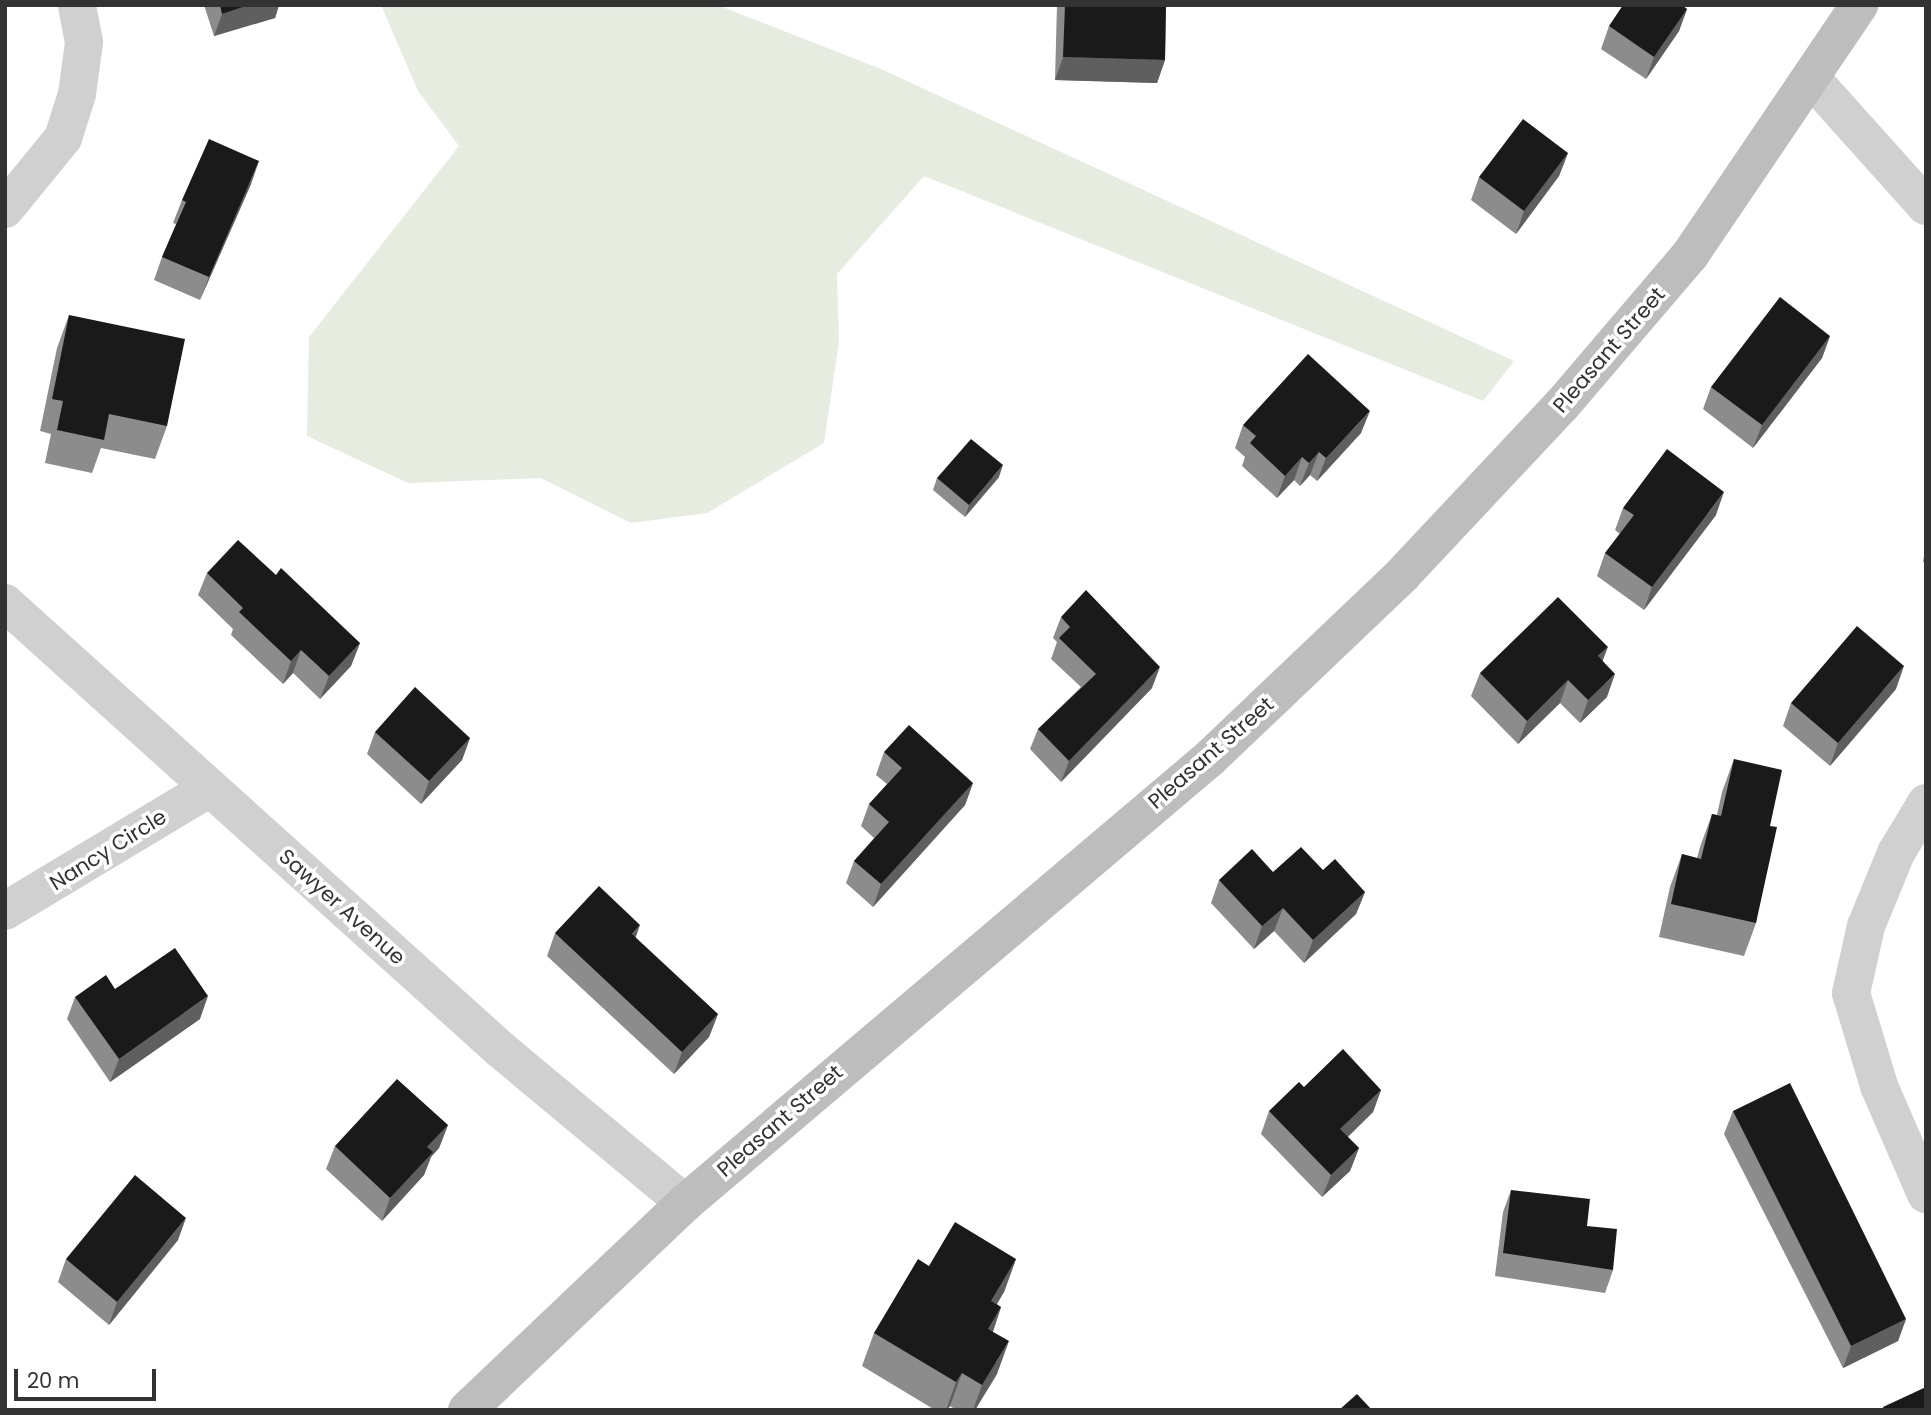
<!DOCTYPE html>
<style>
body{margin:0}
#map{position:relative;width:1931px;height:1415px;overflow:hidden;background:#fff;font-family:Poppins,sans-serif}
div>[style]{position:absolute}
.green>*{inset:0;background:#e6ecdf}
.street>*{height:38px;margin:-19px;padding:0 19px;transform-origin:19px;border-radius:19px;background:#d0d0d0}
.secondary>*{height:38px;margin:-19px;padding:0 19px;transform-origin:19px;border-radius:19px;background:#bdbdbd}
.wall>*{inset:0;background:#8c8c8c}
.shaded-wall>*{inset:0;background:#5f5f5f}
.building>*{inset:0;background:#1a1a1a}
span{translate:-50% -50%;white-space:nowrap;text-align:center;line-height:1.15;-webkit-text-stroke:7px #fff;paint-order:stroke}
.street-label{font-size:21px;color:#333}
.frame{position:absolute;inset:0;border:7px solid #333;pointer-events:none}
.scale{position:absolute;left:14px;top:1369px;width:142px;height:32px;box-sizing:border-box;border:4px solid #333;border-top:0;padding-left:9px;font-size:21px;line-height:24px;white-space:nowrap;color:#333;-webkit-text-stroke:5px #fff;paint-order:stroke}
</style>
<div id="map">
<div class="green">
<i style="clip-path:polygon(381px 5px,717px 5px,881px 69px,1514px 361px,1483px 401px,924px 176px,837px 274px,839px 341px,824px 443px,707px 513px,631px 523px,541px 478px,408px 483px,307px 436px,309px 337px,459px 146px,418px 91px)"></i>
</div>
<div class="street">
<i style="left:1811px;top:78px;width:172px;rotate:48.1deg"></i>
<i style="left:5px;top:209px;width:92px;rotate:-50.8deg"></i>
<i style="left:63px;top:138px;width:46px;rotate:-72.3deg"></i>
<i style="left:77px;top:94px;width:52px;rotate:-82.3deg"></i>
<i style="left:84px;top:42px;width:38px;rotate:-101deg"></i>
<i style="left:5px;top:603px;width:666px;rotate:42.02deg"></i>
<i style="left:500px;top:1049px;width:241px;rotate:39.8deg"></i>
<i style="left:1926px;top:803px;width:58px;rotate:121deg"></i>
<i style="left:1896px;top:853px;width:79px;rotate:112.3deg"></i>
<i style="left:1866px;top:926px;width:69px;rotate:102.6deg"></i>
<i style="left:1851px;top:993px;width:97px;rotate:73.2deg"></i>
<i style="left:1879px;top:1086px;width:118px;rotate:66.5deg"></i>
<i style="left:5px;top:911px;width:239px;rotate:-31deg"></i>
</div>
<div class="secondary">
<i style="left:467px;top:1410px;width:301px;rotate:-43.5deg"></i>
<i style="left:685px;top:1203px;width:687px;rotate:-40.28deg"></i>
<i style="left:1209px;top:759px;width:268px;rotate:-43.6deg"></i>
<i style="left:1403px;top:574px;width:231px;rotate:-46.8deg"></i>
<i style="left:1561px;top:406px;width:199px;rotate:-49.5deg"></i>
<i style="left:1690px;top:255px;width:302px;rotate:-55.9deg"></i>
</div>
<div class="wall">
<i style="clip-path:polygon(204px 5px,279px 5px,275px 18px,214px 36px)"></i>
<i style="clip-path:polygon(1057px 5px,1166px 5px,1165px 60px,1157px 83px,1055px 80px)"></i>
<i style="clip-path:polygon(1687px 9px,1679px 31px,1646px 79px,1601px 49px,1609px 26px)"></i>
<i style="clip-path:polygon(1568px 153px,1559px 176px,1516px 234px,1471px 200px,1479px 177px)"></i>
<i style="clip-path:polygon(251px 184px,200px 300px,154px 280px,162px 257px,176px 224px,173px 223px,182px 200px)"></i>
<i style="clip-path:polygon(69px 315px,167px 426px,155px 459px,101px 448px,92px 473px,45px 463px,51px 434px,40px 431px,57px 348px)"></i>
<i style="clip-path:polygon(1830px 336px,1822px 358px,1753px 448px,1703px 409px,1711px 387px)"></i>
<i style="clip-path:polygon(1243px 425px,1361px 433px,1317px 481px,1310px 475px,1300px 486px,1294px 480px,1277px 498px,1242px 466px,1245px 457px,1235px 448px)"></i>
<i style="clip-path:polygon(999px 477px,965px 517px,933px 490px,937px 478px)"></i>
<i style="clip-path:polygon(1623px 508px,1716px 515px,1644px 610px,1597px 576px,1605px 553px,1620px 534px,1615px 530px)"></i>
<i style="clip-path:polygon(1926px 543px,1926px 563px,1923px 562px)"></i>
<i style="clip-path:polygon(207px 573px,276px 575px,360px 643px,351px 666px,320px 699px,293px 673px,283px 684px,231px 635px,233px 629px,198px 595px)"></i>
<i style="clip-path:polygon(1061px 617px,1152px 688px,1061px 782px,1030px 749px,1038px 729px,1081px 687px,1051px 659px,1057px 642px,1053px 638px)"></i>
<i style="clip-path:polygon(1603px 660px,1607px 697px,1580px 723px,1560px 703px,1518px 744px,1471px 696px,1480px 673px)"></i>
<i style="clip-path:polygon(1896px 689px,1830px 766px,1783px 726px,1791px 703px)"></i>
<i style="clip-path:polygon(375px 732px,470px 738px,462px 760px,421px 804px,367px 754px)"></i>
<i style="clip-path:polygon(884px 752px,973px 783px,965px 805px,873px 907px,846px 883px,854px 861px,874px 838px,861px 826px,869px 804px,887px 784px,876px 775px)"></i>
<i style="clip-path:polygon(1734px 759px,1770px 826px,1756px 923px,1744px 956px,1659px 937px,1670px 887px,1682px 854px,1697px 858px,1700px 847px,1712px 814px,1717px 815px,1722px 792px)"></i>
<i style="clip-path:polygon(1323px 870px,1365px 892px,1356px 914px,1304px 963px,1274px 931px,1254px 949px,1211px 903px,1219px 880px,1273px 872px)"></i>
<i style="clip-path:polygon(555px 933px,718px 1014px,709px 1037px,674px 1074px,547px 956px)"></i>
<i style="clip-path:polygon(115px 989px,200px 1019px,110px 1082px,67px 1019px,75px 997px)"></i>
<i style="clip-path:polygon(1304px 1087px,1381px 1090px,1373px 1112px,1348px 1137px,1359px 1148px,1350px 1171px,1322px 1197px,1261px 1134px,1269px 1111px)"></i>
<i style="clip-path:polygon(1733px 1111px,1906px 1319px,1898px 1341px,1843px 1368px,1724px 1134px)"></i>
<i style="clip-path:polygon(448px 1125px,439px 1148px,431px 1157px,424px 1175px,382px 1221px,326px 1169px,335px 1146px)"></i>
<i style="clip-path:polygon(1511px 1190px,1587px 1226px,1613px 1270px,1605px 1293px,1495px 1276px,1503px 1212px)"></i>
<i style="clip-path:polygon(178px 1240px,109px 1325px,58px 1282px,66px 1259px)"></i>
<i style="clip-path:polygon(1016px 1259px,1004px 1292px,997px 1304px,1001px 1307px,993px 1332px,997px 1374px,975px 1410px,956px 1410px,950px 1406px,947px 1410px,935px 1410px,862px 1366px,874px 1333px,929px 1266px)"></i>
</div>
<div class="shaded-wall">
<i style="clip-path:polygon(249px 5px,279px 5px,275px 18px,214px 36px,222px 14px)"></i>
<i style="clip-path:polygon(1687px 9px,1679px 31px,1646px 79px,1654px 57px)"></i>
<i style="clip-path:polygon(1063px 57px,1165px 60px,1157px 83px,1055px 80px)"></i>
<i style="clip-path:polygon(1568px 153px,1559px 176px,1516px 234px,1524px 211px)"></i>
<i style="clip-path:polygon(259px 161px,251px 184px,200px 300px,209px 277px)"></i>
<i style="clip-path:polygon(1830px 336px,1822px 358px,1753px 448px,1762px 425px)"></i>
<i style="clip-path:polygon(1370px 411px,1361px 433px,1317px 481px,1326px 458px)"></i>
<i style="clip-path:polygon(1319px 452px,1310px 475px,1300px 486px,1309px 463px)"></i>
<i style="clip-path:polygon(1302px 457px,1294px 480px,1277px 498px,1285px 476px)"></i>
<i style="clip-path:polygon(1003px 465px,999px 477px,965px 517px,969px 505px)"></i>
<i style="clip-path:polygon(1724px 492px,1716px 515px,1644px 610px,1652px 587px)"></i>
<i style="clip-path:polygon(360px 643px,351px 666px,320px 699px,329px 676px)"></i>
<i style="clip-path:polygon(1608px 647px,1599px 670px,1598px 656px)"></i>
<i style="clip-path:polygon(301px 650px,293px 673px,283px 684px,291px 661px)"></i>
<i style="clip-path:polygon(1904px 666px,1896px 689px,1830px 766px,1838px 743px)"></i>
<i style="clip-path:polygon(1160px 667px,1152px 688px,1061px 782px,1069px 761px)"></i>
<i style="clip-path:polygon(1615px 674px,1607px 697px,1580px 723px,1588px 700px)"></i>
<i style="clip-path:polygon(1568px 680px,1560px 703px,1518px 744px,1527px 721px)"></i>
<i style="clip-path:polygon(470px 738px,462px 760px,421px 804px,429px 781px)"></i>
<i style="clip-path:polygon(973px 783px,965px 805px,873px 907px,881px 884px)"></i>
<i style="clip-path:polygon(1365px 892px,1356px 914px,1304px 963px,1313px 940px)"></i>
<i style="clip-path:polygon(1283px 908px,1274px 931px,1254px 949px,1262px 926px)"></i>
<i style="clip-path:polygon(640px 925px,632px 948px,632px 934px)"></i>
<i style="clip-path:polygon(208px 996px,200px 1019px,110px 1082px,119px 1059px)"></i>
<i style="clip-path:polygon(718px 1014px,709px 1037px,674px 1074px,682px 1052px)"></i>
<i style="clip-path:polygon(1381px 1090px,1373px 1112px,1332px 1152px,1340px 1129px)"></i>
<i style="clip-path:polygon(448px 1125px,439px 1148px,431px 1157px,424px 1175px,382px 1221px,390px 1198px,427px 1147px)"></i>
<i style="clip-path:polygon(1359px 1148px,1350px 1171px,1322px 1197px,1331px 1175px)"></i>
<i style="clip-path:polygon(186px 1218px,178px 1240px,109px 1325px,117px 1302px)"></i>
<i style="clip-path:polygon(1016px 1259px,1004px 1292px,979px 1333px,991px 1301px)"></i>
<i style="clip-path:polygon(1001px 1307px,990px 1340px,988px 1329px)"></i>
<i style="clip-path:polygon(1906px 1319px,1898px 1341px,1843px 1368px,1851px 1346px)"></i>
<i style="clip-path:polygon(1009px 1341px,997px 1374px,975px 1410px,973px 1410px,982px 1385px)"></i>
<i style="clip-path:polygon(962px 1373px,950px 1406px,946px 1410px,956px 1382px)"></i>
</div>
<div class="building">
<i style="clip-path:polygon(220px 5px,249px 5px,222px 14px)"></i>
<i style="clip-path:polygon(1065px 5px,1166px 5px,1165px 60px,1063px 57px)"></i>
<i style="clip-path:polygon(1623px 5px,1682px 5px,1687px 9px,1654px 57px,1609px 26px)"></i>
<i style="clip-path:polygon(1523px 119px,1568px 153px,1524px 211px,1479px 177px)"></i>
<i style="clip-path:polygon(209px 139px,259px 161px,209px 277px,162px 257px,186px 202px,182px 200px)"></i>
<i style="clip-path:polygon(1780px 297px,1830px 336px,1762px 425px,1711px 387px)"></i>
<i style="clip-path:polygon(69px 315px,185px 339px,167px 426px,109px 414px,104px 440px,57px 430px,63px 401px,52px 399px)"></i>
<i style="clip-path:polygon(1308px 354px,1370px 411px,1326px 458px,1319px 452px,1309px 463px,1302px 457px,1285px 476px,1250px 443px,1256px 436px,1243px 425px)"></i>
<i style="clip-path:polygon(971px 439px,1003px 465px,969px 505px,937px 478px)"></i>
<i style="clip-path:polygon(1667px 449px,1724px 492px,1652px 587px,1605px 553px,1634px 515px,1623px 508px)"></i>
<i style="clip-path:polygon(238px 540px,276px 575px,281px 568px,360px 643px,329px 676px,301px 650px,291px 661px,239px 612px,243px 608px,207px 573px)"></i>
<i style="clip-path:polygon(1086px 590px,1160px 667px,1069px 761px,1038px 729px,1096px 674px,1059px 638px,1070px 627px,1061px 617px)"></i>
<i style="clip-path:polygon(1558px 597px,1608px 647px,1598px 656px,1615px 674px,1588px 700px,1568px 680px,1527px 721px,1480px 673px)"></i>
<i style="clip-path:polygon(1857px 626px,1904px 666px,1838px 743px,1791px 703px)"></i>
<i style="clip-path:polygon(415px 687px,470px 738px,429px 781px,375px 732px)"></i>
<i style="clip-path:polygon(909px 725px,973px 783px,881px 884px,854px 861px,889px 822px,869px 804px,902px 768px,884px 752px)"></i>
<i style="clip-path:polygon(1734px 759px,1782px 770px,1770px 826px,1777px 827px,1756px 923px,1671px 904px,1682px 854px,1701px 859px,1712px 814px,1721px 816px)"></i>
<i style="clip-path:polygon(1301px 847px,1323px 870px,1335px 859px,1365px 892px,1313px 940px,1283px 908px,1262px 926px,1219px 880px,1252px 849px,1273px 872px)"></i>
<i style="clip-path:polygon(599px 886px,640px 925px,632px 934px,718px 1014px,682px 1052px,555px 933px)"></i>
<i style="clip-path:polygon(175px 948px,208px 996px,119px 1059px,75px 997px,106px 975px,115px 989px)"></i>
<i style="clip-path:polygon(1343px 1049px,1381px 1090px,1340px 1129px,1359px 1148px,1331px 1175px,1269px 1111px,1299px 1082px,1304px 1087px)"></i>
<i style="clip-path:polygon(397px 1079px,448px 1125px,427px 1147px,433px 1152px,390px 1198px,335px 1146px)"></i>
<i style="clip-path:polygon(1790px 1083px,1906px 1319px,1851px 1346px,1733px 1111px)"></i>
<i style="clip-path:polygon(135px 1175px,186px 1218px,117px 1302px,66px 1259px)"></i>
<i style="clip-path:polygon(1511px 1190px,1590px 1199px,1587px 1226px,1617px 1229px,1613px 1270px,1503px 1253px)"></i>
<i style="clip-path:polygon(955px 1222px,1016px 1259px,991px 1301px,1001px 1307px,988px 1329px,1009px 1341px,982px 1385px,962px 1373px,956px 1382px,874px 1333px,918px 1259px,929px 1266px)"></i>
<i style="clip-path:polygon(1926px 1387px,1926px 1410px,1884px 1410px,1883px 1407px)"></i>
<i style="clip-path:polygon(1357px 1394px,1372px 1410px,1339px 1410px)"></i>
</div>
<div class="street-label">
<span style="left:1609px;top:350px;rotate:-49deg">Pleasant Street</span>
<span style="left:1211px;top:753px;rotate:-41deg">Pleasant Street</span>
<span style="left:108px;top:850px;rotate:-32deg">Nancy Circle</span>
<span style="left:342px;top:907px;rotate:42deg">Sawyer Avenue</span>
<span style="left:780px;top:1121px;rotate:-41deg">Pleasant Street</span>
</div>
<div class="frame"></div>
<div class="scale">20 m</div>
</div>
